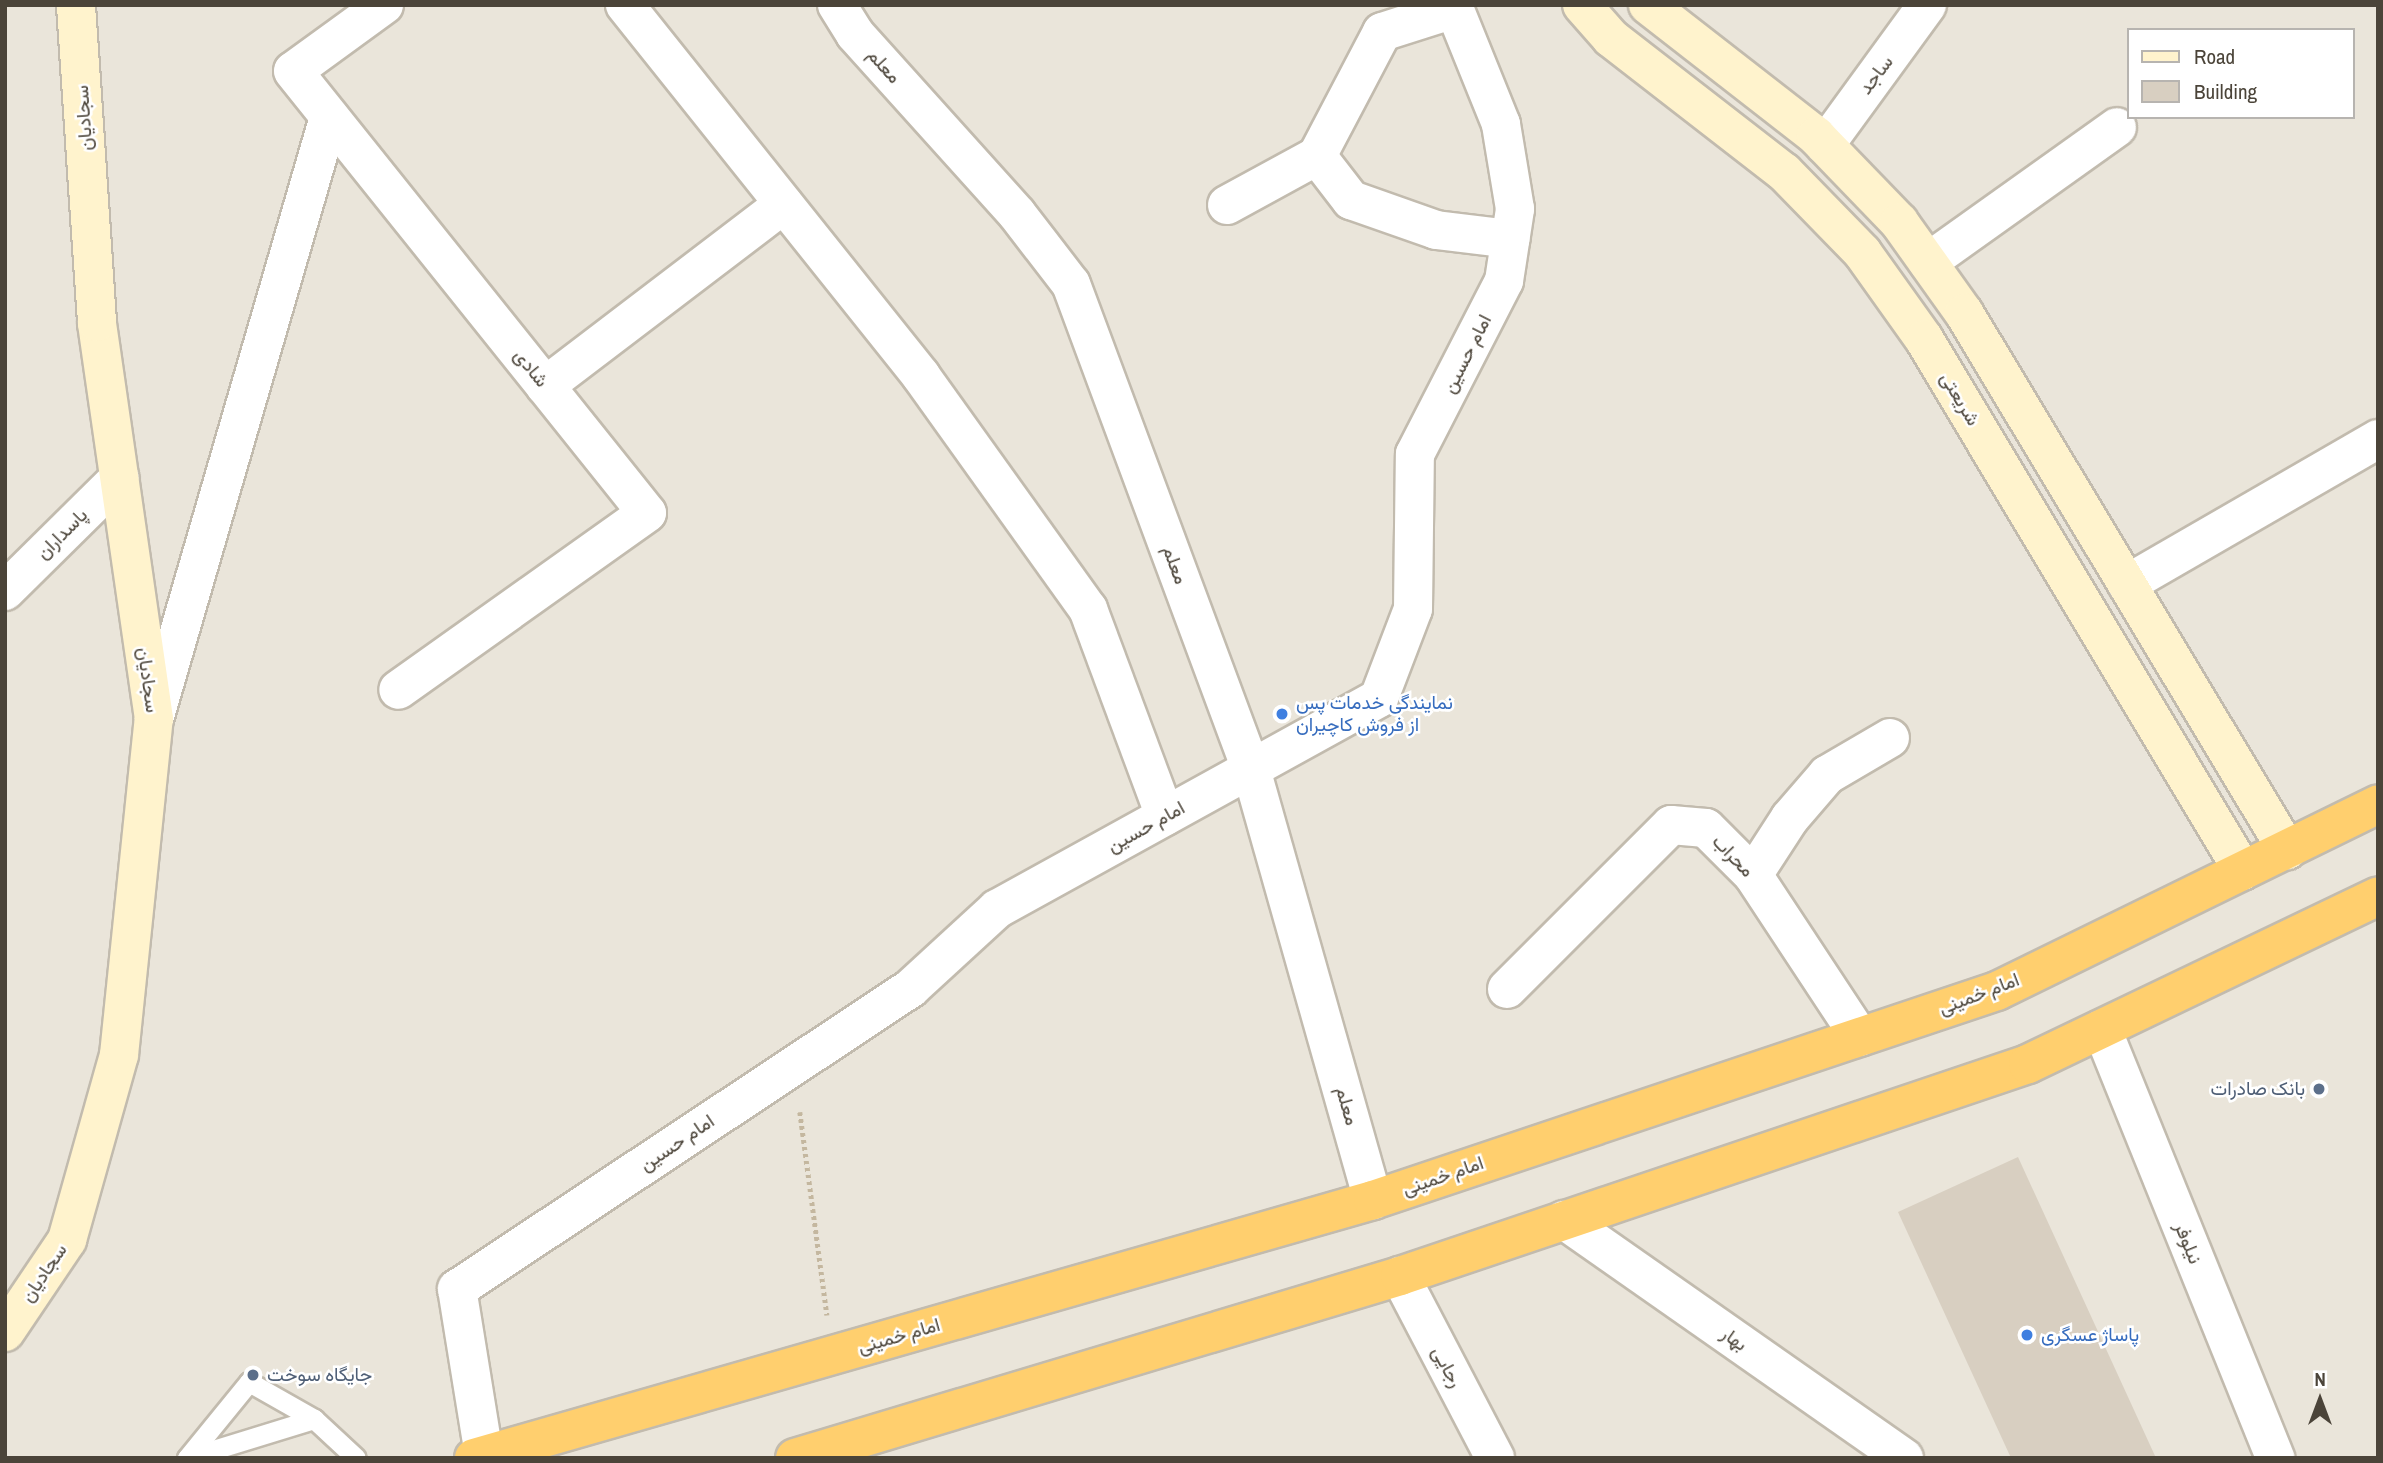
<!DOCTYPE html>
<meta charset="utf-8">
<style>
body{margin:0}
#map{position:relative;width:2383px;height:1463px;overflow:hidden;background:#f6f3ec;font-family:"Archivo Narrow",Vazirmatn,sans-serif}
div>[style]{position:absolute}
.residential>*{inset:0;background:#eae5da}
.building>*{inset:0;background:#d8cfc1}
.path>*{height:4.5px;margin-top:-2.25px;transform-origin:0;background:repeating-linear-gradient(90deg,#c4b79f 0 3.5px,transparent 0 7px)}
.roads{filter:drop-shadow(2px 0 #c2bbae) drop-shadow(-2px 0 #c2bbae) drop-shadow(0 2px #c2bbae) drop-shadow(0 -2px #c2bbae)}
.lane>*{height:19px;margin:-9.5px;padding:0 9.5px;transform-origin:9.5px;border-radius:9.5px;background:#fff}
.street>*{height:38px;margin:-19px;padding:0 19px;transform-origin:19px;border-radius:19px;background:#fff}
.secondary>*{height:38px;margin:-19px;padding:0 19px;transform-origin:19px;border-radius:19px;background:#fff3cd}
.highway>*{height:38px;margin:-19px;padding:0 19px;transform-origin:19px;border-radius:19px;background:#ffcf6e}
.dots>*{width:19px;height:19px;translate:-50% -50%;box-sizing:border-box;border:4px solid #fff;border-radius:50%}
span{translate:-50% -50%;white-space:nowrap;text-align:center;line-height:1.15;-webkit-text-stroke:5px #fff;paint-order:stroke}
.street-label{font-size:19px;color:#4b4439}
.shop-label{font-size:19px;color:#366cbe}
.left{translate:0 -50%;text-align:left}
.service-label{font-size:19px;color:#4e5e75}
.right{translate:-100% -50%;text-align:right}
.frame{position:absolute;inset:0;border:7px solid #4b4439;pointer-events:none}
.legend{position:absolute;left:2127px;top:28px;width:228px;height:91px;box-sizing:border-box;background:#fff;border:2px solid #b7b4b0;margin:0;padding:9px 12px;list-style:none;font-size:21px;color:#4b4439}
.legend li{display:flex;align-items:center;gap:14px;height:35px}
.legend b{width:35px;border:2px solid #b7b4b0}
.north{position:absolute;left:2285px;top:1365px;width:70px;height:70px;-webkit-text-stroke:5px #fff;paint-order:stroke;rotate:0deg;font-size:19px;font-weight:700;line-height:28px;text-align:center;color:#4b4439}
.north::after{content:'';display:block;margin:auto;width:24px;height:32px;background:#4b4439;clip-path:polygon(50% 0,100% 100%,50% 72%,0 100%)}
</style>
<div id="map">
<div class="residential">
<i style="clip-path:polygon(evenodd,5px 5px,2378px 5px,2378px 1458px,5px 1458px,5px 5px,2129px 30px,2353px 30px,2353px 117px,2129px 117px,2129px 30px)"></i>
</div>
<div class="building">
<i style="clip-path:polygon(2018px 1157px,2156px 1458px,2011px 1458px,1898px 1212px)"></i>
</div>
<div class="path">
<i style="left:800px;top:1112px;width:205px;rotate:82.4deg"></i>
</div>
<div class="roads">
<div class="lane">
<i style="left:187px;top:1458px;width:98px;rotate:-50.8deg"></i>
<i style="left:249px;top:1382px;width:75px;rotate:29.6deg"></i>
<i style="left:314px;top:1419px;width:57px;rotate:42.9deg"></i>
<i style="left:187px;top:1458px;width:133px;rotate:-17.1deg"></i>
</div>
<div class="street">
<i style="left:384px;top:5px;width:112px;rotate:144deg"></i>
<i style="left:293px;top:71px;width:566px;rotate:51.31deg"></i>
<i style="left:647px;top:513px;width:305px;rotate:144.6deg"></i>
<i style="left:625px;top:5px;width:475px;rotate:51.4deg"></i>
<i style="left:921px;top:376px;width:287px;rotate:54.4deg"></i>
<i style="left:1088px;top:609px;width:221px;rotate:69.6deg"></i>
<i style="left:837px;top:5px;width:34px;rotate:58deg"></i>
<i style="left:855px;top:34px;width:242px;rotate:48deg"></i>
<i style="left:1017px;top:214px;width:88px;rotate:52.4deg"></i>
<i style="left:1071px;top:284px;width:517px;rotate:69.64deg"></i>
<i style="left:1251px;top:769px;width:448px;rotate:74.2deg"></i>
<i style="left:1825px;top:145px;width:173px;rotate:-53.9deg"></i>
<i style="left:1317px;top:156px;width:56px;rotate:52.3deg"></i>
<i style="left:1351px;top:200px;width:90px;rotate:19.4deg"></i>
<i style="left:1436px;top:230px;width:75px;rotate:6.9deg"></i>
<i style="left:1227px;top:205px;width:102px;rotate:-28.6deg"></i>
<i style="left:1317px;top:156px;width:140px;rotate:-62.3deg"></i>
<i style="left:1382px;top:32px;width:76px;rotate:-17.7deg"></i>
<i style="left:1928px;top:262px;width:232px;rotate:-35.5deg"></i>
<i style="left:545px;top:386px;width:300px;rotate:-37.3deg"></i>
<i style="left:2127px;top:584px;width:290px;rotate:-30deg"></i>
<i style="left:5px;top:591px;width:161px;rotate:-44.7deg"></i>
<i style="left:154px;top:719px;width:627px;rotate:-73.79deg"></i>
<i style="left:1753px;top:875px;width:68px;rotate:-57deg"></i>
<i style="left:1790px;top:818px;width:57px;rotate:-49.3deg"></i>
<i style="left:1827px;top:775px;width:73px;rotate:-30.4deg"></i>
<i style="left:1507px;top:989px;width:232px;rotate:-45deg"></i>
<i style="left:1671px;top:825px;width:35px;rotate:5deg"></i>
<i style="left:1706px;top:828px;width:66px;rotate:45deg"></i>
<i style="left:1753px;top:875px;width:194px;rotate:56.6deg"></i>
<i style="left:2102px;top:1029px;width:463px;rotate:68deg"></i>
<i style="left:1564px;top:1220px;width:415px;rotate:35deg"></i>
<i style="left:1400px;top:1276px;width:205px;rotate:62.4deg"></i>
<i style="left:484px;top:1455px;width:168px;rotate:-99.2deg"></i>
<i style="left:457px;top:1289px;width:545px;rotate:-33.54deg"></i>
<i style="left:911px;top:988px;width:117px;rotate:-42.6deg"></i>
<i style="left:997px;top:909px;width:436px;rotate:-28.9deg"></i>
<i style="left:1379px;top:698px;width:95px;rotate:-69.1deg"></i>
<i style="left:1413px;top:609px;width:155px;rotate:-89.3deg"></i>
<i style="left:1415px;top:454px;width:195px;rotate:-62.8deg"></i>
<i style="left:1504px;top:281px;width:73px;rotate:-81.3deg"></i>
<i style="left:1515px;top:209px;width:86px;rotate:-99.4deg"></i>
<i style="left:1501px;top:124px;width:128px;rotate:-112deg"></i>
</div>
<div class="secondary">
<i style="left:1582px;top:5px;width:44px;rotate:48.7deg"></i>
<i style="left:1611px;top:38px;width:219px;rotate:37.8deg"></i>
<i style="left:1784px;top:172px;width:112px;rotate:45.7deg"></i>
<i style="left:1862px;top:252px;width:107px;rotate:54.5deg"></i>
<i style="left:1924px;top:339px;width:620px;rotate:59.05deg"></i>
<i style="left:1648px;top:5px;width:213px;rotate:37.9deg"></i>
<i style="left:1816px;top:136px;width:120px;rotate:46deg"></i>
<i style="left:1899px;top:222px;width:112px;rotate:54.5deg"></i>
<i style="left:1964px;top:313px;width:627px;rotate:58.97deg"></i>
<i style="left:5px;top:1332px;width:111px;rotate:-56deg"></i>
<i style="left:67px;top:1240px;width:192px;rotate:-74.3deg"></i>
<i style="left:119px;top:1055px;width:338px;rotate:-84.1deg"></i>
<i style="left:154px;top:719px;width:401px;rotate:-98.2deg"></i>
<i style="left:97px;top:322px;width:318px;rotate:-93.8deg"></i>
</div>
<div class="highway">
<i style="left:474px;top:1458px;width:935px;rotate:-16.01deg"></i>
<i style="left:1373px;top:1200px;width:658px;rotate:-18.52deg"></i>
<i style="left:1997px;top:991px;width:424px;rotate:-26.1deg"></i>
<i style="left:795px;top:1458px;width:632px;rotate:-16.74deg"></i>
<i style="left:1400px;top:1276px;width:663px;rotate:-18.65deg"></i>
<i style="left:2028px;top:1064px;width:388px;rotate:-25.6deg"></i>
</div>
</div>
<div class="dots">
<i style="left:1282px;top:714px;background:#3f7fe0"></i>
<i style="left:2319px;top:1089px;background:#5c6f8a"></i>
<i style="left:2027px;top:1335px;background:#3f7fe0"></i>
<i style="left:253px;top:1375px;background:#5c6f8a"></i>
</div>
<div class="street-label">
<span style="left:884px;top:66px;rotate:48deg">معلم</span>
<span style="left:1876px;top:75px;rotate:-53deg">ساجد</span>
<span style="left:84px;top:118px;rotate:-94deg">سجادیان</span>
<span style="left:1467px;top:354px;rotate:-63deg">امام حسین</span>
<span style="left:531px;top:368px;rotate:51deg">شادی</span>
<span style="left:1960px;top:399px;rotate:59deg">شریعتی</span>
<span style="left:62px;top:534px;rotate:-45deg">پاسداران</span>
<span style="left:1175px;top:565px;rotate:70deg">معلم</span>
<span style="left:148px;top:680px;rotate:82deg">سجادیان</span>
<span style="left:1146px;top:827px;rotate:-29deg">امام حسین</span>
<span style="left:1733px;top:856px;rotate:46deg">محراب</span>
<span style="left:1979px;top:994px;rotate:-21deg">امام خمینی</span>
<span style="left:1347px;top:1106px;rotate:74deg">معلم</span>
<span style="left:677px;top:1143px;rotate:-34deg">امام حسین</span>
<span style="left:1443px;top:1176px;rotate:-19deg">امام خمینی</span>
<span style="left:2188px;top:1243px;rotate:68deg">نیلوفر</span>
<span style="left:44px;top:1273px;rotate:-56deg">سجادیان</span>
<span style="left:899px;top:1336px;rotate:-16deg">امام خمینی</span>
<span style="left:1734px;top:1339px;rotate:35deg">بهار</span>
<span style="left:1447px;top:1367px;rotate:62deg">رجایی</span>
</div>
<div class="shop-label">
<span class="left" style="left:1296px;top:714px">نمایندگی خدمات پس<br>از فروش کاچیران</span>
<span class="left" style="left:2041px;top:1335px">پاساژ عسگری</span>
</div>
<div class="service-label">
<span class="right" style="left:2305px;top:1089px">بانک صادرات</span>
<span class="left" style="left:267px;top:1375px">جایگاه سوخت</span>
</div>
<div class="frame"></div>
<ul class="legend">
<li><b style="height:9px;background:#fff3cd"></b>Road</li>
<li><b style="height:19px;background:#d8cfc1"></b>Building</li>
</ul>
<div class="north">N</div>
</div>
